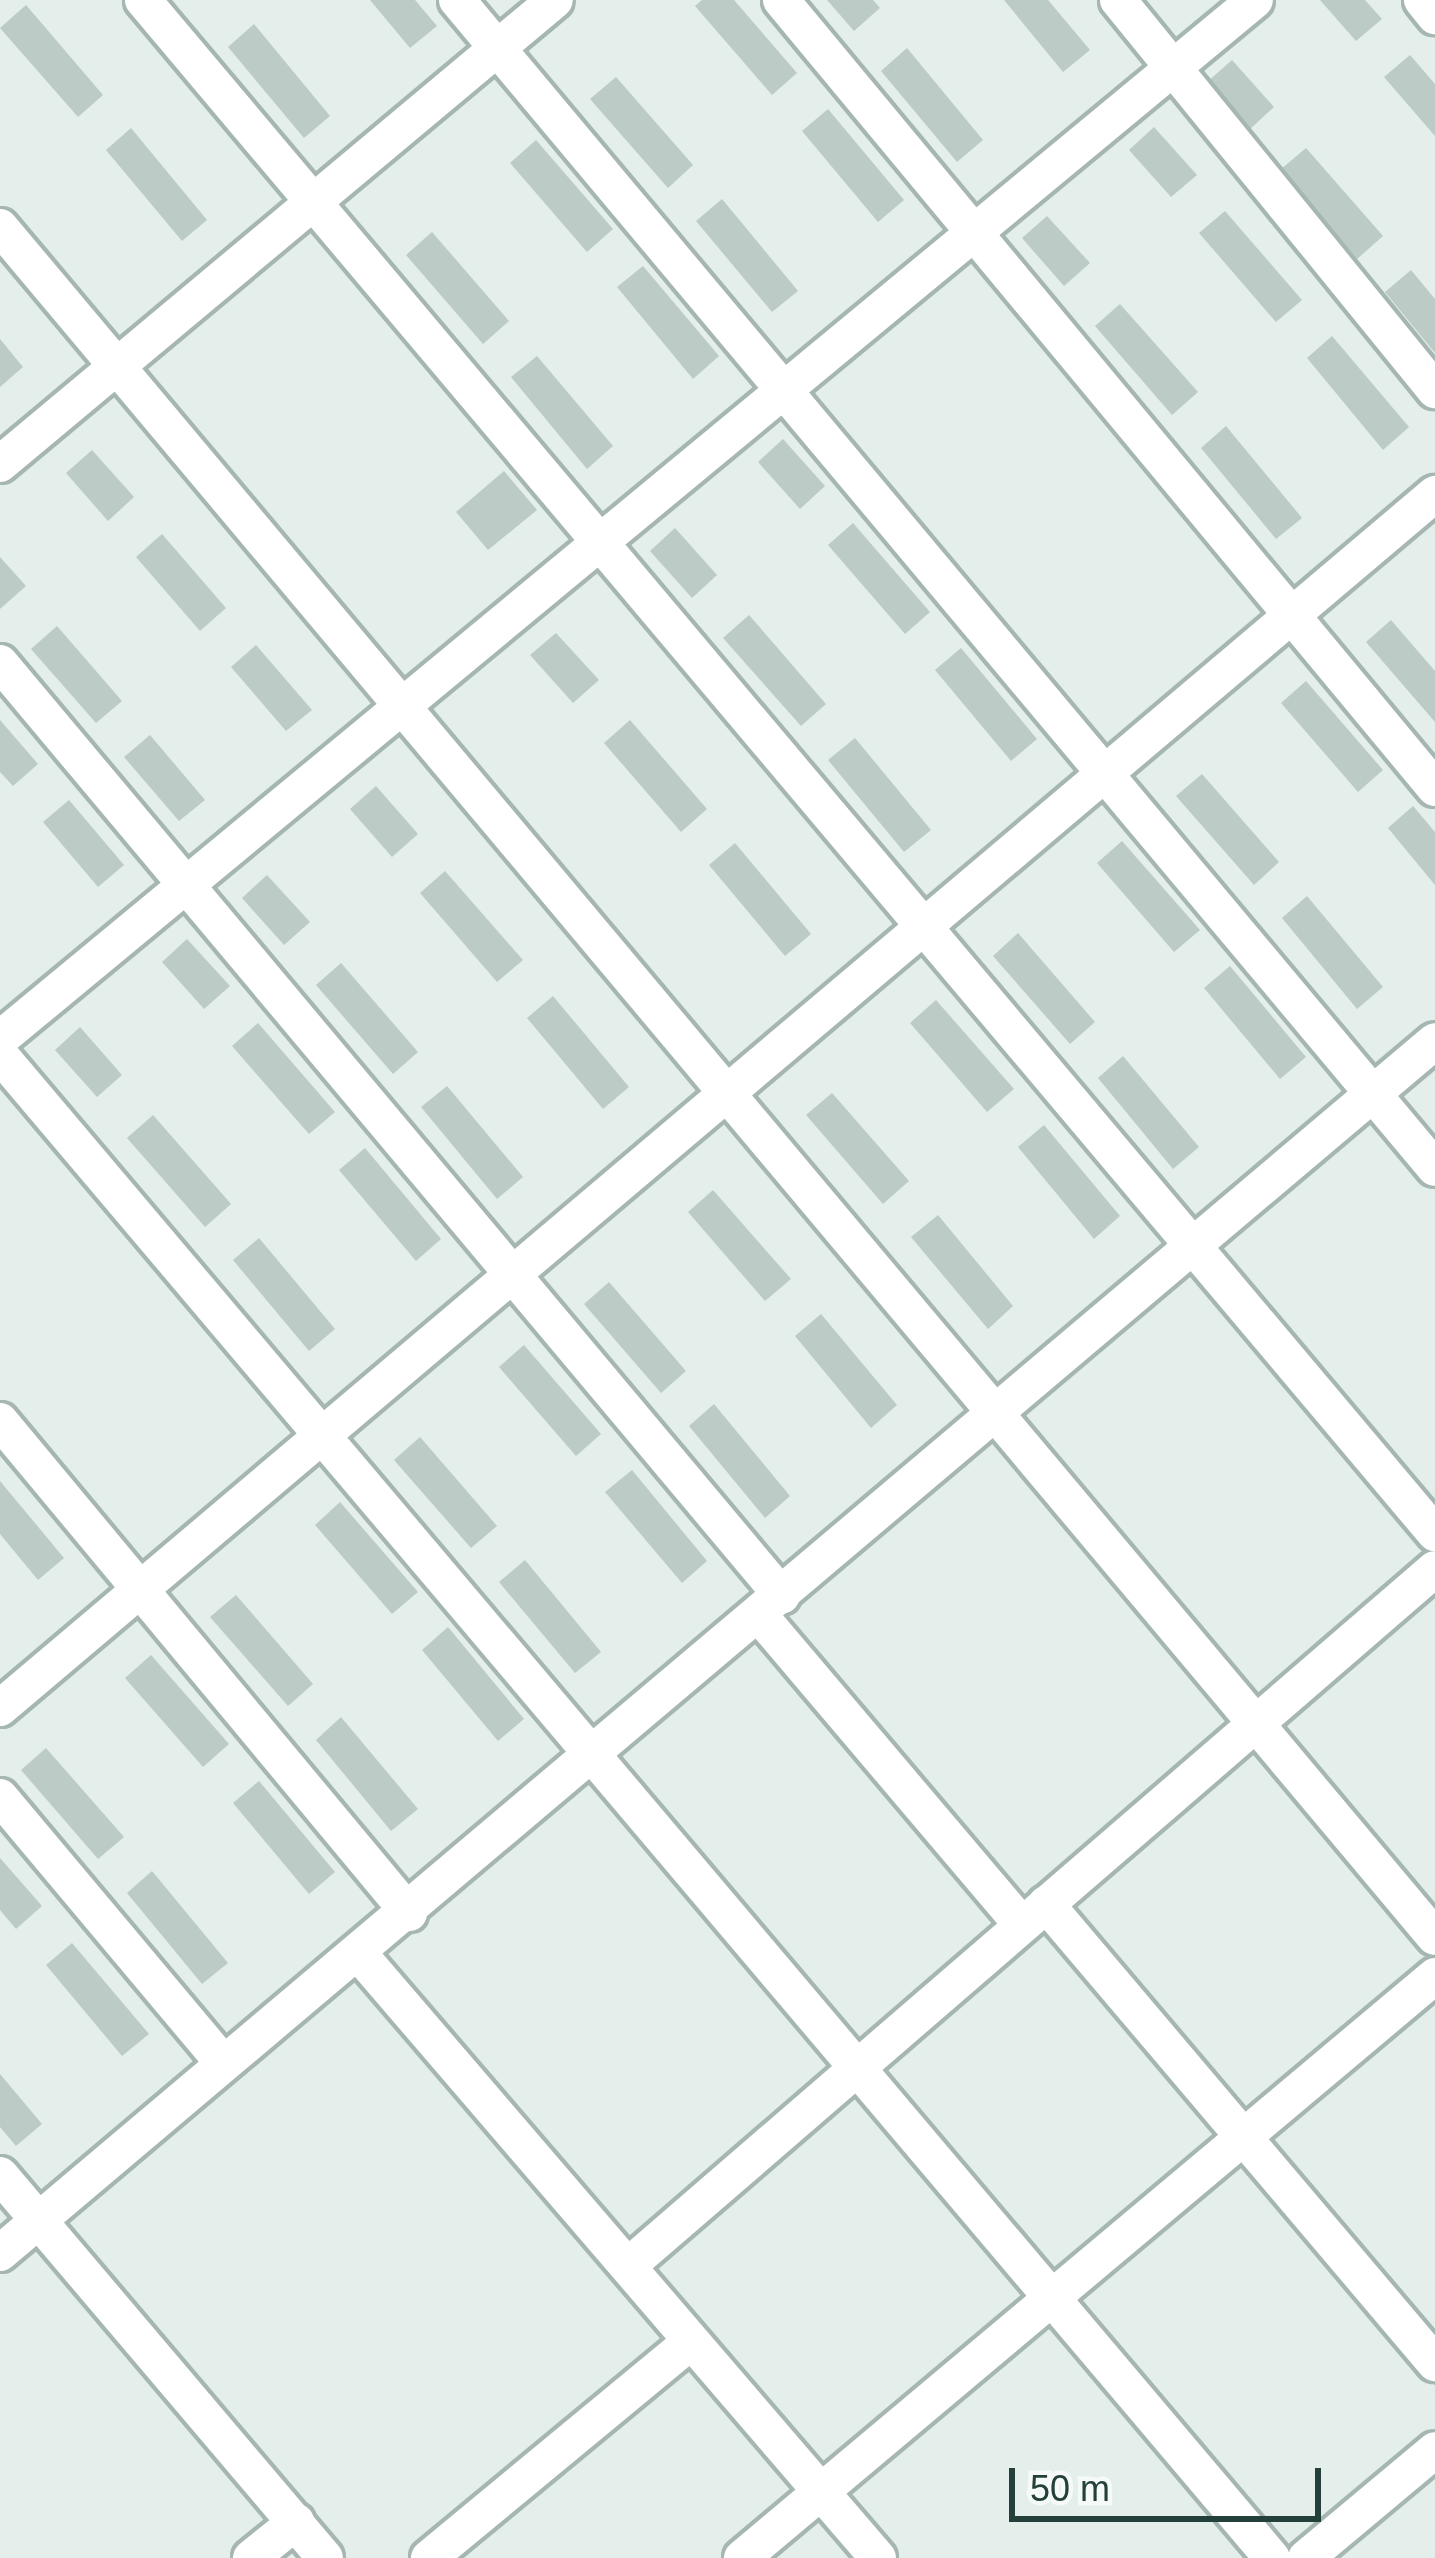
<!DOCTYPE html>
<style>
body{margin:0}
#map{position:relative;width:1435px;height:2558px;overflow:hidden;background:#e4eeea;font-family:Helvetica,sans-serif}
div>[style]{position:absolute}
.building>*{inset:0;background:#bccbc6}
.roads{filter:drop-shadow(3px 0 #a6b6b2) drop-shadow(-3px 0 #a6b6b2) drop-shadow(0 3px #a6b6b2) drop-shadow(0 -3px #a6b6b2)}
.minor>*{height:36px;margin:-18px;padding:0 18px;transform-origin:18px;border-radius:18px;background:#fff}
span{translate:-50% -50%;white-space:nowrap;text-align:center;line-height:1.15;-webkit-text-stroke:10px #f5faf8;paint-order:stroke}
.scale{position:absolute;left:1009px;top:2468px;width:312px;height:54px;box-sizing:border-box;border:6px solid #23403a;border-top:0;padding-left:15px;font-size:36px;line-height:42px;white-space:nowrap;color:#23403a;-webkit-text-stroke:9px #f5faf8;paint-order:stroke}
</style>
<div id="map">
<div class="building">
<i style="clip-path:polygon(370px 0,415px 0,437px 26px,410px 48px)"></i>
<i style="clip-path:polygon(702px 0,734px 0,797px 73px,772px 95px,695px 6px)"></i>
<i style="clip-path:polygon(827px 0,873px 0,880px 8px,854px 31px)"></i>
<i style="clip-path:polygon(1004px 0,1048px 0,1090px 50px,1063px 72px)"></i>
<i style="clip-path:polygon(1320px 0,1365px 0,1382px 19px,1356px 41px)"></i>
<i style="clip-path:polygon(26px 5px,103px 95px,78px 117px,0 28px)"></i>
<i style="clip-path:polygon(254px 24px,330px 116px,304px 138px,228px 47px)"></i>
<i style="clip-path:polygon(907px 48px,983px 140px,957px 162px,881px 71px)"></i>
<i style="clip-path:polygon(1410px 55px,1435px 84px,1435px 136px,1384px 77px)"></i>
<i style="clip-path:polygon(1232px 60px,1274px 107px,1249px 130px,1206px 83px)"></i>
<i style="clip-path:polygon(616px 77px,693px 165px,668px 188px,590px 99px)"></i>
<i style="clip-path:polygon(828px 109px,904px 200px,878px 222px,802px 131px)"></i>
<i style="clip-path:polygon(1154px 127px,1197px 175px,1171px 197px,1129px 150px)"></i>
<i style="clip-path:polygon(131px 128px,207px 220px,182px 241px,106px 150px)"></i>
<i style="clip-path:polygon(536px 140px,613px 229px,587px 252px,510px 163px)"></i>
<i style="clip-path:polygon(1306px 148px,1383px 236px,1357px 259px,1280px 170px)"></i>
<i style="clip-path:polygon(722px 199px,798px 291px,772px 312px,696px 221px)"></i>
<i style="clip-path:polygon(1225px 211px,1302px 300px,1276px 322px,1199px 233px)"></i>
<i style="clip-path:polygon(1047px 216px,1090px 263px,1064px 286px,1022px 238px)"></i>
<i style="clip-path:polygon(432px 232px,509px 321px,483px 344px,406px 255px)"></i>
<i style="clip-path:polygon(643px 266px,719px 356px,693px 379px,617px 287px)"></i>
<i style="clip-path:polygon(1411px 270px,1435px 299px,1435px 353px,1385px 292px)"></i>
<i style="clip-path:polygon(1120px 304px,1198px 392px,1172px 415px,1095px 326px)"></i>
<i style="clip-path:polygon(1332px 336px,1409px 427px,1383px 450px,1307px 358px)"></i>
<i style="clip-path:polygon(0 339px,23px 367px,0 387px)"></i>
<i style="clip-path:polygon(537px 356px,613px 446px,587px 469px,511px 377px)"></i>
<i style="clip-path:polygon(1226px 426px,1302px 518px,1276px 539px,1201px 448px)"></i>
<i style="clip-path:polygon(783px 439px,825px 486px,800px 509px,758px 462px)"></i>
<i style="clip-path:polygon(92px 450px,134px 497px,108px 521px,66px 473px)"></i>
<i style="clip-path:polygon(504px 471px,537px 510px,488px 550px,456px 512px)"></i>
<i style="clip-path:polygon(853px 523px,930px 612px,905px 634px,828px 545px)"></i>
<i style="clip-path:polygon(675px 528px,717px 575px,692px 598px,650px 551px)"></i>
<i style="clip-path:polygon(162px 534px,226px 608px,200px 631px,136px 557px)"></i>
<i style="clip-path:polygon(0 557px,26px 586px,0 609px)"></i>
<i style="clip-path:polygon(749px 615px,826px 704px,801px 726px,723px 638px)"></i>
<i style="clip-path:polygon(1391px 620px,1435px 671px,1435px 722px,1366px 642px)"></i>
<i style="clip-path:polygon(57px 626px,122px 701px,96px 723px,31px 649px)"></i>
<i style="clip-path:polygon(556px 633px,599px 680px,573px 703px,530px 655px)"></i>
<i style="clip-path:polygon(256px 645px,312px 710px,286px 731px,231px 667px)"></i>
<i style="clip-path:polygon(961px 648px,1037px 739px,1011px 761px,935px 670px)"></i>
<i style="clip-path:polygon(1306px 681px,1383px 770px,1358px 792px,1281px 703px)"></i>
<i style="clip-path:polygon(0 720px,38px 764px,13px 786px,0 772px)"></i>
<i style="clip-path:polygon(630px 720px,707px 809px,681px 832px,604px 743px)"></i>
<i style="clip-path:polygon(150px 735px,205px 800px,179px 821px,124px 757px)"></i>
<i style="clip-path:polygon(855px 738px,931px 830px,904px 852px,828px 760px)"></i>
<i style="clip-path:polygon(1202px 774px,1279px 862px,1254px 885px,1176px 796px)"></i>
<i style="clip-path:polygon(376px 786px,418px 834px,392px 857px,350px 809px)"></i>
<i style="clip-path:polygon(69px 800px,124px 865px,98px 887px,43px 822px)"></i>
<i style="clip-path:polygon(1413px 806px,1435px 832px,1435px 885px,1388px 828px)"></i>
<i style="clip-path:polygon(1122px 841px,1200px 930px,1174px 952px,1097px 863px)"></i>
<i style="clip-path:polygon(735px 843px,811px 934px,785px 956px,709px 865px)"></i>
<i style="clip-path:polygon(445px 871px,523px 960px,497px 982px,420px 893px)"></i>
<i style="clip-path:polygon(267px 875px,310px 922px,284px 945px,242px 898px)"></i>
<i style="clip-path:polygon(1307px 896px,1383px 987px,1357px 1009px,1282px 918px)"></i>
<i style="clip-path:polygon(1018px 933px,1095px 1022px,1070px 1044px,993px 956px)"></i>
<i style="clip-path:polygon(187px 939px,230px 986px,204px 1009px,162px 962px)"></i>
<i style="clip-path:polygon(341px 963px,418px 1052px,393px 1074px,316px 985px)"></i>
<i style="clip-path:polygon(1230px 966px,1306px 1057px,1280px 1079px,1204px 988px)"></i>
<i style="clip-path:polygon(553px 996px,629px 1087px,603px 1109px,527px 1018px)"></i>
<i style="clip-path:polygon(936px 1000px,1014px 1089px,987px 1112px,910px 1023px)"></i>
<i style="clip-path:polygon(258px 1023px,335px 1112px,309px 1134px,232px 1046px)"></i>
<i style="clip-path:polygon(80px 1027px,122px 1075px,97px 1097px,55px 1050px)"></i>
<i style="clip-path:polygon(1123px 1056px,1199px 1147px,1173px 1169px,1098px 1078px)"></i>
<i style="clip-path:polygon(447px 1086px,523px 1177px,497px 1199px,421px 1107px)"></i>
<i style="clip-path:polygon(832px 1093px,909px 1181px,883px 1204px,806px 1115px)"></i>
<i style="clip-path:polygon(153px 1115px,231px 1204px,205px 1227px,127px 1138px)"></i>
<i style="clip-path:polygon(1044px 1125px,1120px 1216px,1094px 1239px,1018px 1147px)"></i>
<i style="clip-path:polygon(365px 1148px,441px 1239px,416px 1261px,339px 1170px)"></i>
<i style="clip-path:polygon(713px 1190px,791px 1279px,765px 1301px,688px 1212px)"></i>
<i style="clip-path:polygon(938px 1215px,1013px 1306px,988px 1329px,911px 1237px)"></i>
<i style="clip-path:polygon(259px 1238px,335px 1329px,309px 1351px,233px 1260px)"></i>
<i style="clip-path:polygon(609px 1282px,686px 1371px,661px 1393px,584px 1304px)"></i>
<i style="clip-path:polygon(821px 1314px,897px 1405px,871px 1428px,795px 1336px)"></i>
<i style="clip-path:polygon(524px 1345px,601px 1434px,576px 1456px,499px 1367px)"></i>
<i style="clip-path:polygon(714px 1404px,790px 1496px,765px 1518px,689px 1426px)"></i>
<i style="clip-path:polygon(420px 1437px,497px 1526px,471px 1548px,394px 1460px)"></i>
<i style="clip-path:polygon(632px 1470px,707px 1561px,682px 1583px,605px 1492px)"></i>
<i style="clip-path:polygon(0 1481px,64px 1558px,38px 1580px,0 1534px)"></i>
<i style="clip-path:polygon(340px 1502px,418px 1592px,392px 1614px,315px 1525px)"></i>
<i style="clip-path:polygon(525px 1560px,601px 1652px,575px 1673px,499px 1582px)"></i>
<i style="clip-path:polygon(236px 1595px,313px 1684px,288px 1706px,210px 1617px)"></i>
<i style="clip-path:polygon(448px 1627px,524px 1719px,498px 1741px,422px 1650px)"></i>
<i style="clip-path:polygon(151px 1655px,229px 1744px,203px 1767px,125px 1678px)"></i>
<i style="clip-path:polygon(341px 1717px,418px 1809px,391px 1831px,316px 1740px)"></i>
<i style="clip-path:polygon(46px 1748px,124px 1837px,98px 1859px,21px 1770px)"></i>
<i style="clip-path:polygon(259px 1781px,335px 1872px,309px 1894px,233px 1803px)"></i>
<i style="clip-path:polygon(0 1858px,42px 1906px,16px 1929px,0 1910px)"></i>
<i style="clip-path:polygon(152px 1871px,228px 1963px,202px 1984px,127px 1893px)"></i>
<i style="clip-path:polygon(72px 1943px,149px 2034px,122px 2056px,46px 1965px)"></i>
<i style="clip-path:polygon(0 2074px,42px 2124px,16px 2146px,0 2127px)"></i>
</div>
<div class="roads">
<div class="minor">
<i style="left:143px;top:0;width:2005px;rotate:49.88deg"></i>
<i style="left:457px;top:0;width:1523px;rotate:50.06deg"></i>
<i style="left:781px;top:0;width:1024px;rotate:50.31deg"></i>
<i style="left:1118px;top:0;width:503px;rotate:50.9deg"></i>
<i style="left:1422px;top:0;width:21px;rotate:51deg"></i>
<i style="left:0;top:227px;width:2232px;rotate:50deg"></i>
<i style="left:0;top:464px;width:723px;rotate:-39.9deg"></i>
<i style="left:0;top:663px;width:1217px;rotate:50.03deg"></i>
<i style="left:0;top:1039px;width:1629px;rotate:-39.62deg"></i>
<i style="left:0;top:1055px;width:1969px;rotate:49.76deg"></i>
<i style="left:0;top:1421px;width:640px;rotate:50.26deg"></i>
<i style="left:760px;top:1616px;width:405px;rotate:49.7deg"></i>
<i style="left:0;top:1708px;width:1880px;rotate:-40.23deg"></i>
<i style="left:0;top:1797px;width:344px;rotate:50deg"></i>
<i style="left:1046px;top:1904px;width:602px;rotate:49.72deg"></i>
<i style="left:360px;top:1955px;width:795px;rotate:49.34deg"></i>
<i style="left:0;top:2175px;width:502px;rotate:49.68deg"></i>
<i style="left:0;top:2253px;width:1878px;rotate:-40.18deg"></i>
<i style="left:628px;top:2266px;width:1066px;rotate:-40.82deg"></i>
<i style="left:251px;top:2558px;width:58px;rotate:-38.7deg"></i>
<i style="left:429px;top:2558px;width:340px;rotate:-39.6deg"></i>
<i style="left:742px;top:2558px;width:905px;rotate:-40.02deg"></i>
<i style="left:1306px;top:2558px;width:168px;rotate:-39.9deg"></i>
</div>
</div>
<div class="scale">50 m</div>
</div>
